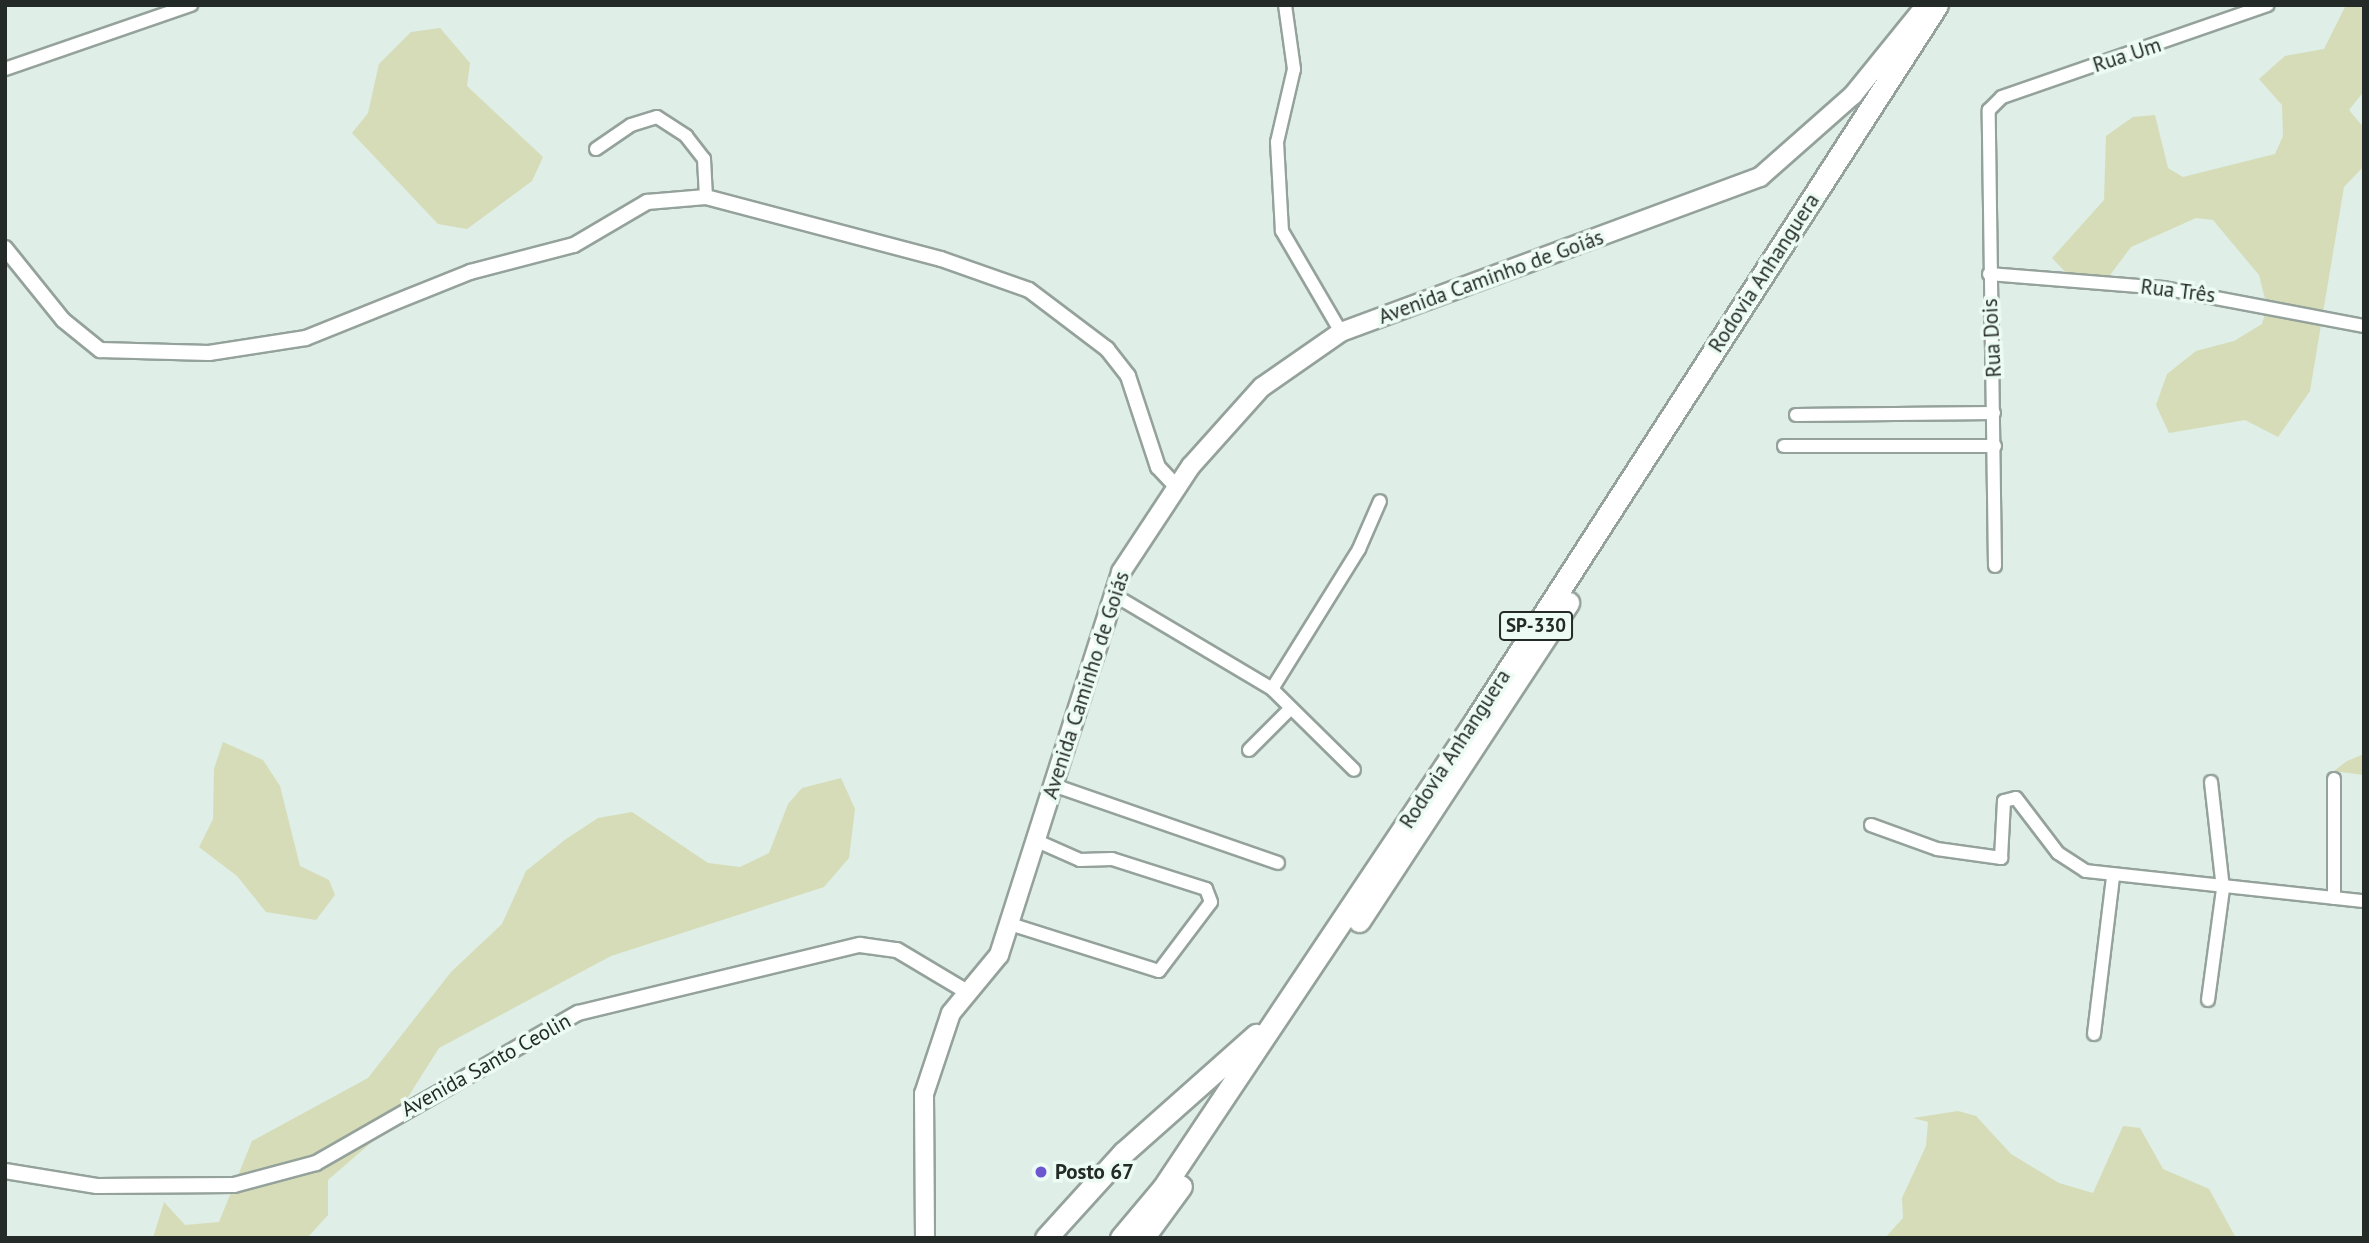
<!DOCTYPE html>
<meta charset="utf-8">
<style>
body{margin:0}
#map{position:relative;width:2369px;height:1243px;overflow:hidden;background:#dfeee6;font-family:"PT Sans",sans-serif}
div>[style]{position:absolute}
.green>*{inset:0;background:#d5dcb7}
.roads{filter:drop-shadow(2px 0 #94a29b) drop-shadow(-2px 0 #94a29b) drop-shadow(0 2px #94a29b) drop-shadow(0 -2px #94a29b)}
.minor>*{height:12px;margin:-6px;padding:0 6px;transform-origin:6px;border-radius:6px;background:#fff}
.tertiary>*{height:14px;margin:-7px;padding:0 7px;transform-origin:7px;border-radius:7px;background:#fff}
.secondary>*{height:18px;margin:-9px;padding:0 9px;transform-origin:9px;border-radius:9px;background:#fff}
.motorway>*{height:21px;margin:-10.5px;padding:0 10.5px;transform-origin:10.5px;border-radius:10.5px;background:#fff}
.dots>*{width:19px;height:19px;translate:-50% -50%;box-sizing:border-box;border:4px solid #ecfbf4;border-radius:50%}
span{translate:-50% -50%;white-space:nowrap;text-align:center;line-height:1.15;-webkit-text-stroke:7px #ecfbf4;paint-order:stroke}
.shield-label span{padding:2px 5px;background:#ecfbf4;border:2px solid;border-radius:5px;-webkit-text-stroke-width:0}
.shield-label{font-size:19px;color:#242a27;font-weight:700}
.street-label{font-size:21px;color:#242a27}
.poi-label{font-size:21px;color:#242a27;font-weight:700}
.left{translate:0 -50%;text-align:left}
.frame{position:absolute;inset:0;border:7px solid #242a27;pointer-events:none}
</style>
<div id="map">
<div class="green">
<i style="clip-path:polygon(2346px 5px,2364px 5px,2364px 91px,2349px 110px,2364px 128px,2364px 166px,2344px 187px,2310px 391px,2278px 437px,2245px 420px,2169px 433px,2156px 405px,2167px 374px,2196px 351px,2234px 341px,2262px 324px,2267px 307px,2259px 275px,2213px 220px,2196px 218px,2131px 247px,2110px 275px,2074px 281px,2052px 258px,2104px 200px,2106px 136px,2133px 117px,2155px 115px,2168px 168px,2183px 177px,2275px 154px,2283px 136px,2282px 105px,2259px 79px,2285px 56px,2324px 49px)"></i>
<i style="clip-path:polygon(440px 28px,470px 63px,467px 86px,543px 157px,532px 181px,467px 229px,438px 224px,352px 133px,368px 113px,379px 64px,411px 32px)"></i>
<i style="clip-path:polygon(223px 742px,263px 760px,280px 786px,300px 866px,329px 880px,335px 895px,316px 920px,266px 912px,237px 876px,199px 847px,213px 819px,214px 769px)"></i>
<i style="clip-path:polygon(2364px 754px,2364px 775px,2334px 771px,2347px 761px)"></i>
<i style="clip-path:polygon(841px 778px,855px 809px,849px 858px,824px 887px,611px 956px,439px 1048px,389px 1127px,328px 1180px,328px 1215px,307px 1238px,153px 1238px,164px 1202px,185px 1225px,219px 1222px,252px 1141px,368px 1078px,451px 972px,502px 924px,526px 871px,566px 839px,598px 818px,632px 812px,708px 863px,740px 867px,769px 853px,788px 804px,802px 788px)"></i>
<i style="clip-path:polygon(1958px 1111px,1976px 1116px,2011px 1154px,2059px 1183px,2093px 1193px,2123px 1126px,2140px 1128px,2163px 1169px,2209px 1189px,2236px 1238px,1885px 1238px,1903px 1218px,1902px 1198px,1926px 1146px,1928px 1122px,1913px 1118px)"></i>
</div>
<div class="roads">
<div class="minor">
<i style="left:1285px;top:5px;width:65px;rotate:82deg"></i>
<i style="left:1294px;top:69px;width:75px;rotate:103.1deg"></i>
<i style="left:1277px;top:142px;width:89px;rotate:86.8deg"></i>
<i style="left:1282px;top:231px;width:117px;rotate:59.7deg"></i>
<i style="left:5px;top:69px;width:197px;rotate:-19deg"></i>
<i style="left:596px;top:149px;width:42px;rotate:-34.4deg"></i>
<i style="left:631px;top:125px;width:27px;rotate:-17deg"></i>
<i style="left:657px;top:117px;width:35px;rotate:33deg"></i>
<i style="left:686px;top:136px;width:29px;rotate:52deg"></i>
<i style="left:704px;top:159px;width:38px;rotate:87deg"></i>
<i style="left:1989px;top:274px;width:175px;rotate:4.6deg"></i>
<i style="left:2163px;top:288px;width:205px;rotate:10.7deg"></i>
<i style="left:1796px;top:415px;width:198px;rotate:-0.6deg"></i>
<i style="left:1784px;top:446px;width:211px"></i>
<i style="left:1995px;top:566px;width:456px;rotate:-90.8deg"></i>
<i style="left:1989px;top:110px;width:18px;rotate:-45deg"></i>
<i style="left:2002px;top:97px;width:281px;rotate:-19.1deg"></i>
<i style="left:1114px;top:595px;width:184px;rotate:30.7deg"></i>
<i style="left:1272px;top:689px;width:115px;rotate:44.6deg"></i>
<i style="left:1272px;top:689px;width:165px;rotate:-58.1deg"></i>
<i style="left:1359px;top:549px;width:52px;rotate:-66.4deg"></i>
<i style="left:1249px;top:750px;width:59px;rotate:-45deg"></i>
<i style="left:2211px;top:782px;width:108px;rotate:83.6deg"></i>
<i style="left:1053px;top:785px;width:238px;rotate:19.1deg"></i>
<i style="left:1871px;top:825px;width:70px;rotate:20deg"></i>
<i style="left:1937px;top:849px;width:65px;rotate:8deg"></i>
<i style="left:2001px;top:858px;width:57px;rotate:-87deg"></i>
<i style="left:2004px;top:801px;width:12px;rotate:-14deg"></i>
<i style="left:2016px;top:798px;width:69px;rotate:52.6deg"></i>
<i style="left:2058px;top:853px;width:33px;rotate:33deg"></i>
<i style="left:2086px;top:871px;width:280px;rotate:6.2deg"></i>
<i style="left:2334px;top:898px;width:119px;rotate:-90deg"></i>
<i style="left:1010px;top:924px;width:156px;rotate:17.5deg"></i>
<i style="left:1159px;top:971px;width:86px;rotate:-53deg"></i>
<i style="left:1211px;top:902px;width:14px;rotate:-111deg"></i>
<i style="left:1206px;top:889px;width:99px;rotate:-162.3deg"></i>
<i style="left:1112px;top:859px;width:32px;rotate:178deg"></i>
<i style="left:1080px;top:860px;width:47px;rotate:-156.2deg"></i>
<i style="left:2208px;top:1000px;width:112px;rotate:-82.3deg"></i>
<i style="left:2094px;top:1034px;width:157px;rotate:-83.1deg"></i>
</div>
<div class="tertiary">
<i style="left:5px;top:248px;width:92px;rotate:51.1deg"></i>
<i style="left:63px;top:320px;width:48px;rotate:39deg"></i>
<i style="left:100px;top:350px;width:109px;rotate:1.6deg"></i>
<i style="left:209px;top:353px;width:98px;rotate:-8.8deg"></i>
<i style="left:306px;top:338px;width:177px;rotate:-21.9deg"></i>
<i style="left:470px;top:272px;width:107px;rotate:-14.6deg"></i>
<i style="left:574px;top:245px;width:85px;rotate:-30.5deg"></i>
<i style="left:647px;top:202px;width:59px;rotate:-4.8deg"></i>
<i style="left:706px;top:197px;width:243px;rotate:14.8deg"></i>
<i style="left:941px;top:259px;width:93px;rotate:19.4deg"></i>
<i style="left:1029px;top:290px;width:98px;rotate:37.1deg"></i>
<i style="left:1107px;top:349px;width:34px;rotate:52deg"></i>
<i style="left:1128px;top:376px;width:96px;rotate:71.8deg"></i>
<i style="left:1158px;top:467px;width:26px;rotate:47deg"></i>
<i style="left:5px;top:1171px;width:93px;rotate:9.3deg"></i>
<i style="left:97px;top:1186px;width:137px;rotate:-0.4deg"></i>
<i style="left:234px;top:1185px;width:85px;rotate:-15deg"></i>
<i style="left:316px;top:1163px;width:302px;rotate:-29.8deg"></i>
<i style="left:578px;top:1013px;width:290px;rotate:-13.6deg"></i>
<i style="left:860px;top:945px;width:37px;rotate:8deg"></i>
<i style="left:897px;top:950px;width:78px;rotate:30.8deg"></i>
</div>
<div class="secondary">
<i style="left:925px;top:1238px;width:144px;rotate:-90.4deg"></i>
<i style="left:924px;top:1094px;width:85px;rotate:-71.6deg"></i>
<i style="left:951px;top:1013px;width:75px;rotate:-50.4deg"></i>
<i style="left:999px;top:955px;width:402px;rotate:-72.3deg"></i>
<i style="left:1121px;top:572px;width:127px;rotate:-56.6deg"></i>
<i style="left:1191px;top:466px;width:106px;rotate:-48.1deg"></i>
<i style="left:1262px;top:387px;width:96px;rotate:-34.8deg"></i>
<i style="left:1341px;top:332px;width:447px;rotate:-20.3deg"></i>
<i style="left:1760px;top:177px;width:124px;rotate:-41.4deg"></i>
<i style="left:1853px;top:95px;width:116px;rotate:-51deg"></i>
</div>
<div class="motorway">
<i style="left:1359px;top:921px;width:381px;rotate:-56.7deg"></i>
<i style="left:1046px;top:1238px;width:115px;rotate:-47.8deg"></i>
<i style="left:1123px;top:1153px;width:178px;rotate:-41.6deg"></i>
<i style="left:1121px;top:1238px;width:65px;rotate:-50deg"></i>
<i style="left:1163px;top:1188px;width:562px;rotate:-56.25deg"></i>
<i style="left:1475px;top:721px;width:852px;rotate:-57.17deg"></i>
<i style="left:1143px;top:1238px;width:64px;rotate:-53.8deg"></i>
</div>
</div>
<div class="dots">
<i style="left:1041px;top:1172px;background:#6c57d1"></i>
</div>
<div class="shield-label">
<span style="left:1536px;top:626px">SP-330</span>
</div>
<div class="street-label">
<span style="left:2127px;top:55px;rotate:-18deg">Rua Um</span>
<span style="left:1764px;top:273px;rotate:-57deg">Rodovia Anhanguera</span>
<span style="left:1491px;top:277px;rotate:-20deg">Avenida Caminho de Goiás</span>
<span style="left:2178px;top:291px;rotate:7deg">Rua Três</span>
<span style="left:1992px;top:338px;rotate:-93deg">Rua Dois</span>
<span style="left:1086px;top:685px;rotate:-72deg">Avenida Caminho de Goiás</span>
<span style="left:1455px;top:749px;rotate:-57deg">Rodovia Anhanguera</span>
<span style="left:486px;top:1065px;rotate:-29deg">Avenida Santo Ceolin</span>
</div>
<div class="poi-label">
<span class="left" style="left:1055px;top:1172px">Posto 67</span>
</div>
<div class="frame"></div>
</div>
